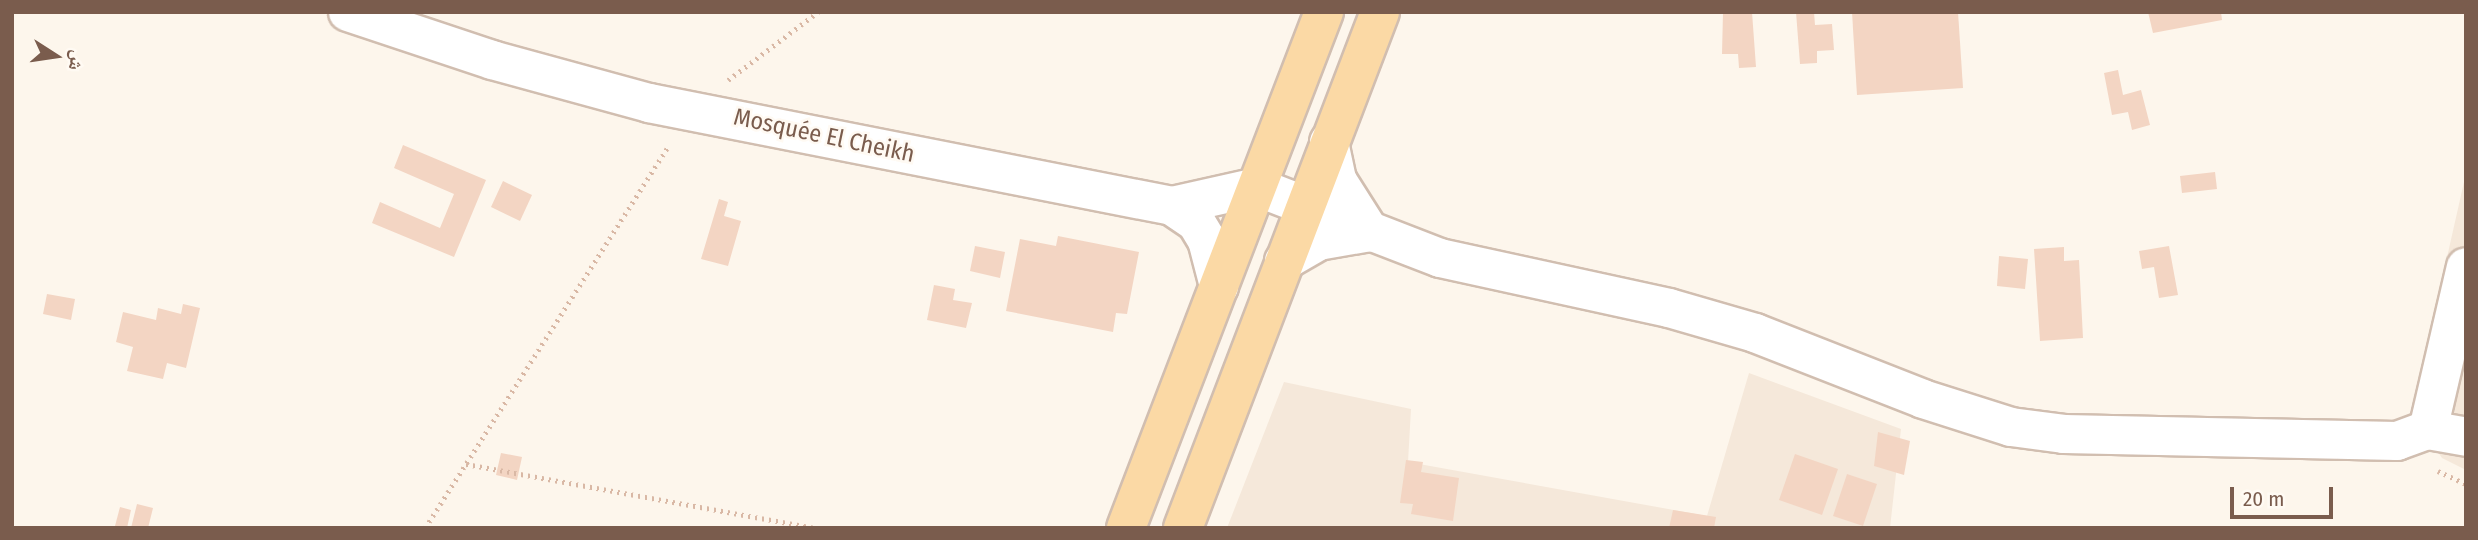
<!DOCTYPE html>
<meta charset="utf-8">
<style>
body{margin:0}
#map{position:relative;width:2478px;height:540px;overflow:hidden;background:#fdf6ec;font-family:"Fira Sans Condensed","Noto Naskh Arabic",sans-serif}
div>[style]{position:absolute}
.residential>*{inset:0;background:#f5e8da}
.building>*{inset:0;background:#f3d5c3}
.path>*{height:4.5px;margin-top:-2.25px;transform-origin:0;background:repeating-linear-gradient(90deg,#d9b8a5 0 2px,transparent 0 7px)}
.roads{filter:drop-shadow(2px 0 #d1beb0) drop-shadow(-2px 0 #d1beb0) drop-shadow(0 2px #d1beb0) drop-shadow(0 -2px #d1beb0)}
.minor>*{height:38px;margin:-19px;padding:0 19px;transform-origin:19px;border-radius:19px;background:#fff}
.major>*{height:38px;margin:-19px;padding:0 19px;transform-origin:19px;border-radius:19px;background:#fbd9a5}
span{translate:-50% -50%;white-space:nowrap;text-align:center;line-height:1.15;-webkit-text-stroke:5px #fffaf3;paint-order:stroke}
.street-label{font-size:24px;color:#7a5c4d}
.frame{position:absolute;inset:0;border:14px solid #7a5c4d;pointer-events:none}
.north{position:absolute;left:21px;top:21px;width:70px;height:70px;-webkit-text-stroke:5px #fffaf3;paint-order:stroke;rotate:102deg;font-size:19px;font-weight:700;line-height:28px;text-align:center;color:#7a5c4d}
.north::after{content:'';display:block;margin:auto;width:24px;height:32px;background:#7a5c4d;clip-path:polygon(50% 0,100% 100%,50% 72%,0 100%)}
.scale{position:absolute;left:2230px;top:487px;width:103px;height:32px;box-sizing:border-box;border:4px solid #7a5c4d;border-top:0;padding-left:9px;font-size:21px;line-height:24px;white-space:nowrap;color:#7a5c4d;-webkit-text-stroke:5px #fffaf3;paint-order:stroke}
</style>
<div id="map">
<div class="residential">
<i style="clip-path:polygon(2466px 173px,2466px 470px,2442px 458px,2412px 413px)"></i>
<i style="clip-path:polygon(1749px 373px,1901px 429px,1890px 528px,1227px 528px,1284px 382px,1411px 409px,1408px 462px,1707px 516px)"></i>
</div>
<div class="building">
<i style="clip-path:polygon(1723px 12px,1752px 12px,1756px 67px,1739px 68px,1738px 54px,1722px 54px)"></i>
<i style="clip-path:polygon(1796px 12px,1814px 12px,1815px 25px,1832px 24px,1834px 50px,1817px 51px,1817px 63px,1800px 64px)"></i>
<i style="clip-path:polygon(1852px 12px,1958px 12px,1963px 88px,1857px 95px)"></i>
<i style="clip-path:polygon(2148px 12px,2221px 12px,2222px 20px,2153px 33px)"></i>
<i style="clip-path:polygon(2118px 70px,2123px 95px,2141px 90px,2150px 125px,2132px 130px,2128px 112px,2112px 115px,2104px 73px)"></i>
<i style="clip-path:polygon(403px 145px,486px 180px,454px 257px,372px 223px,380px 202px,440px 228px,454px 194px,394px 168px)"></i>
<i style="clip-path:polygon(2215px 172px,2217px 189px,2182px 193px,2180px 176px)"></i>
<i style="clip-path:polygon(503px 181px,532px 195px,520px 221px,491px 207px)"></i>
<i style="clip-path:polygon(719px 199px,728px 202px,724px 216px,741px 221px,728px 266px,701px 259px)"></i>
<i style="clip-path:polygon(1058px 236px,1139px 252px,1127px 314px,1116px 313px,1113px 332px,1006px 311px,1020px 239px,1056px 246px)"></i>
<i style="clip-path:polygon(975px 246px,1005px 252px,1000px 278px,970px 271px)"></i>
<i style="clip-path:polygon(2169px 246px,2178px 295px,2159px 298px,2154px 267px,2142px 269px,2139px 251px)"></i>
<i style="clip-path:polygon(2064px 247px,2064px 261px,2079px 260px,2083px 338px,2040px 341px,2034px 249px)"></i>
<i style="clip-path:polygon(1999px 256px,2028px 259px,2025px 289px,1997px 286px)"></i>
<i style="clip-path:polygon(934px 285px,955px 289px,953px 300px,972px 303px,966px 328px,927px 320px)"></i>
<i style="clip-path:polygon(47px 294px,75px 299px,71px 320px,43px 314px)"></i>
<i style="clip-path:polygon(183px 304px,200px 308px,186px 368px,167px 363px,163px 379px,127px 371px,133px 347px,116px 342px,123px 312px,156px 320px,158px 308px,181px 314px)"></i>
<i style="clip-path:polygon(1878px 432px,1910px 441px,1904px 475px,1874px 466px)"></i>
<i style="clip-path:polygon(501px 453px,522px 457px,517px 480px,496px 475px)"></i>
<i style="clip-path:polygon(1795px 454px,1838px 469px,1822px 515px,1779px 500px)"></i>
<i style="clip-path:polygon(1406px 460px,1423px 462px,1421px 472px,1459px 478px,1453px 521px,1411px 514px,1413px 504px,1400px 503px)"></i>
<i style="clip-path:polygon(1847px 474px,1877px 484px,1863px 526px,1833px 516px)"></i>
<i style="clip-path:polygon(137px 504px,153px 508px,148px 528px,131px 528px)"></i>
<i style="clip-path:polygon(120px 507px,131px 510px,127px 528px,115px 526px)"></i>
<i style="clip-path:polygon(1673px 510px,1716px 517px,1714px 528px,1669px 528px)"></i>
</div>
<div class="path">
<i style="left:728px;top:80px;width:113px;rotate:-37.1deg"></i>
<i style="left:466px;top:464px;width:356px;rotate:10.4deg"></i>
<i style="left:2438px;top:471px;width:31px;rotate:25deg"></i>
<i style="left:425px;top:528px;width:454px;rotate:-57.5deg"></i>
</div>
<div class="roads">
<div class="minor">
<i style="left:348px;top:12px;width:152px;rotate:18.4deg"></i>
<i style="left:492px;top:60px;width:163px;rotate:15.3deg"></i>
<i style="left:649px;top:103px;width:533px;rotate:11.14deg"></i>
<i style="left:1172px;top:206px;width:87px;rotate:-12.6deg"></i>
<i style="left:1257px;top:187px;width:196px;rotate:21.2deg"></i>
<i style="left:1440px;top:258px;width:234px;rotate:12.3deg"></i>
<i style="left:1669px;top:308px;width:90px;rotate:16.2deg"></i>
<i style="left:1755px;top:333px;width:180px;rotate:21.4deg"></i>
<i style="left:1923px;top:399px;width:92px;rotate:17.7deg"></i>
<i style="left:2011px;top:427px;width:53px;rotate:7.5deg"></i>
<i style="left:2064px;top:434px;width:333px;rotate:1.2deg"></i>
<i style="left:2397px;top:441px;width:33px;rotate:-20deg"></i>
<i style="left:2428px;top:430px;width:39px;rotate:10deg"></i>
<i style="left:1329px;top:142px;width:39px;rotate:78deg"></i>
<i style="left:1337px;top:180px;width:62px;rotate:57.6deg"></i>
<i style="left:1172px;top:206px;width:29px;rotate:34deg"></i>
<i style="left:1196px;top:222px;width:21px;rotate:59deg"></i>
<i style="left:1207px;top:240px;width:48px;rotate:75.4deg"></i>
<i style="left:1284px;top:261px;width:39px;rotate:-30deg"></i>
<i style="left:1318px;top:241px;width:53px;rotate:-9.8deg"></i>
<i style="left:2428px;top:430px;width:167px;rotate:-76.9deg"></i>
</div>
<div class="major">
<i style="left:1126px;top:528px;width:553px;rotate:-69.01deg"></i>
<i style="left:1183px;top:528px;width:552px;rotate:-69.1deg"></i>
</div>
</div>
<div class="street-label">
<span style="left:824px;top:136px;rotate:12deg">Mosquée El Cheikh</span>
</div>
<div class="frame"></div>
<div class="north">ش</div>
<div class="scale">20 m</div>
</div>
